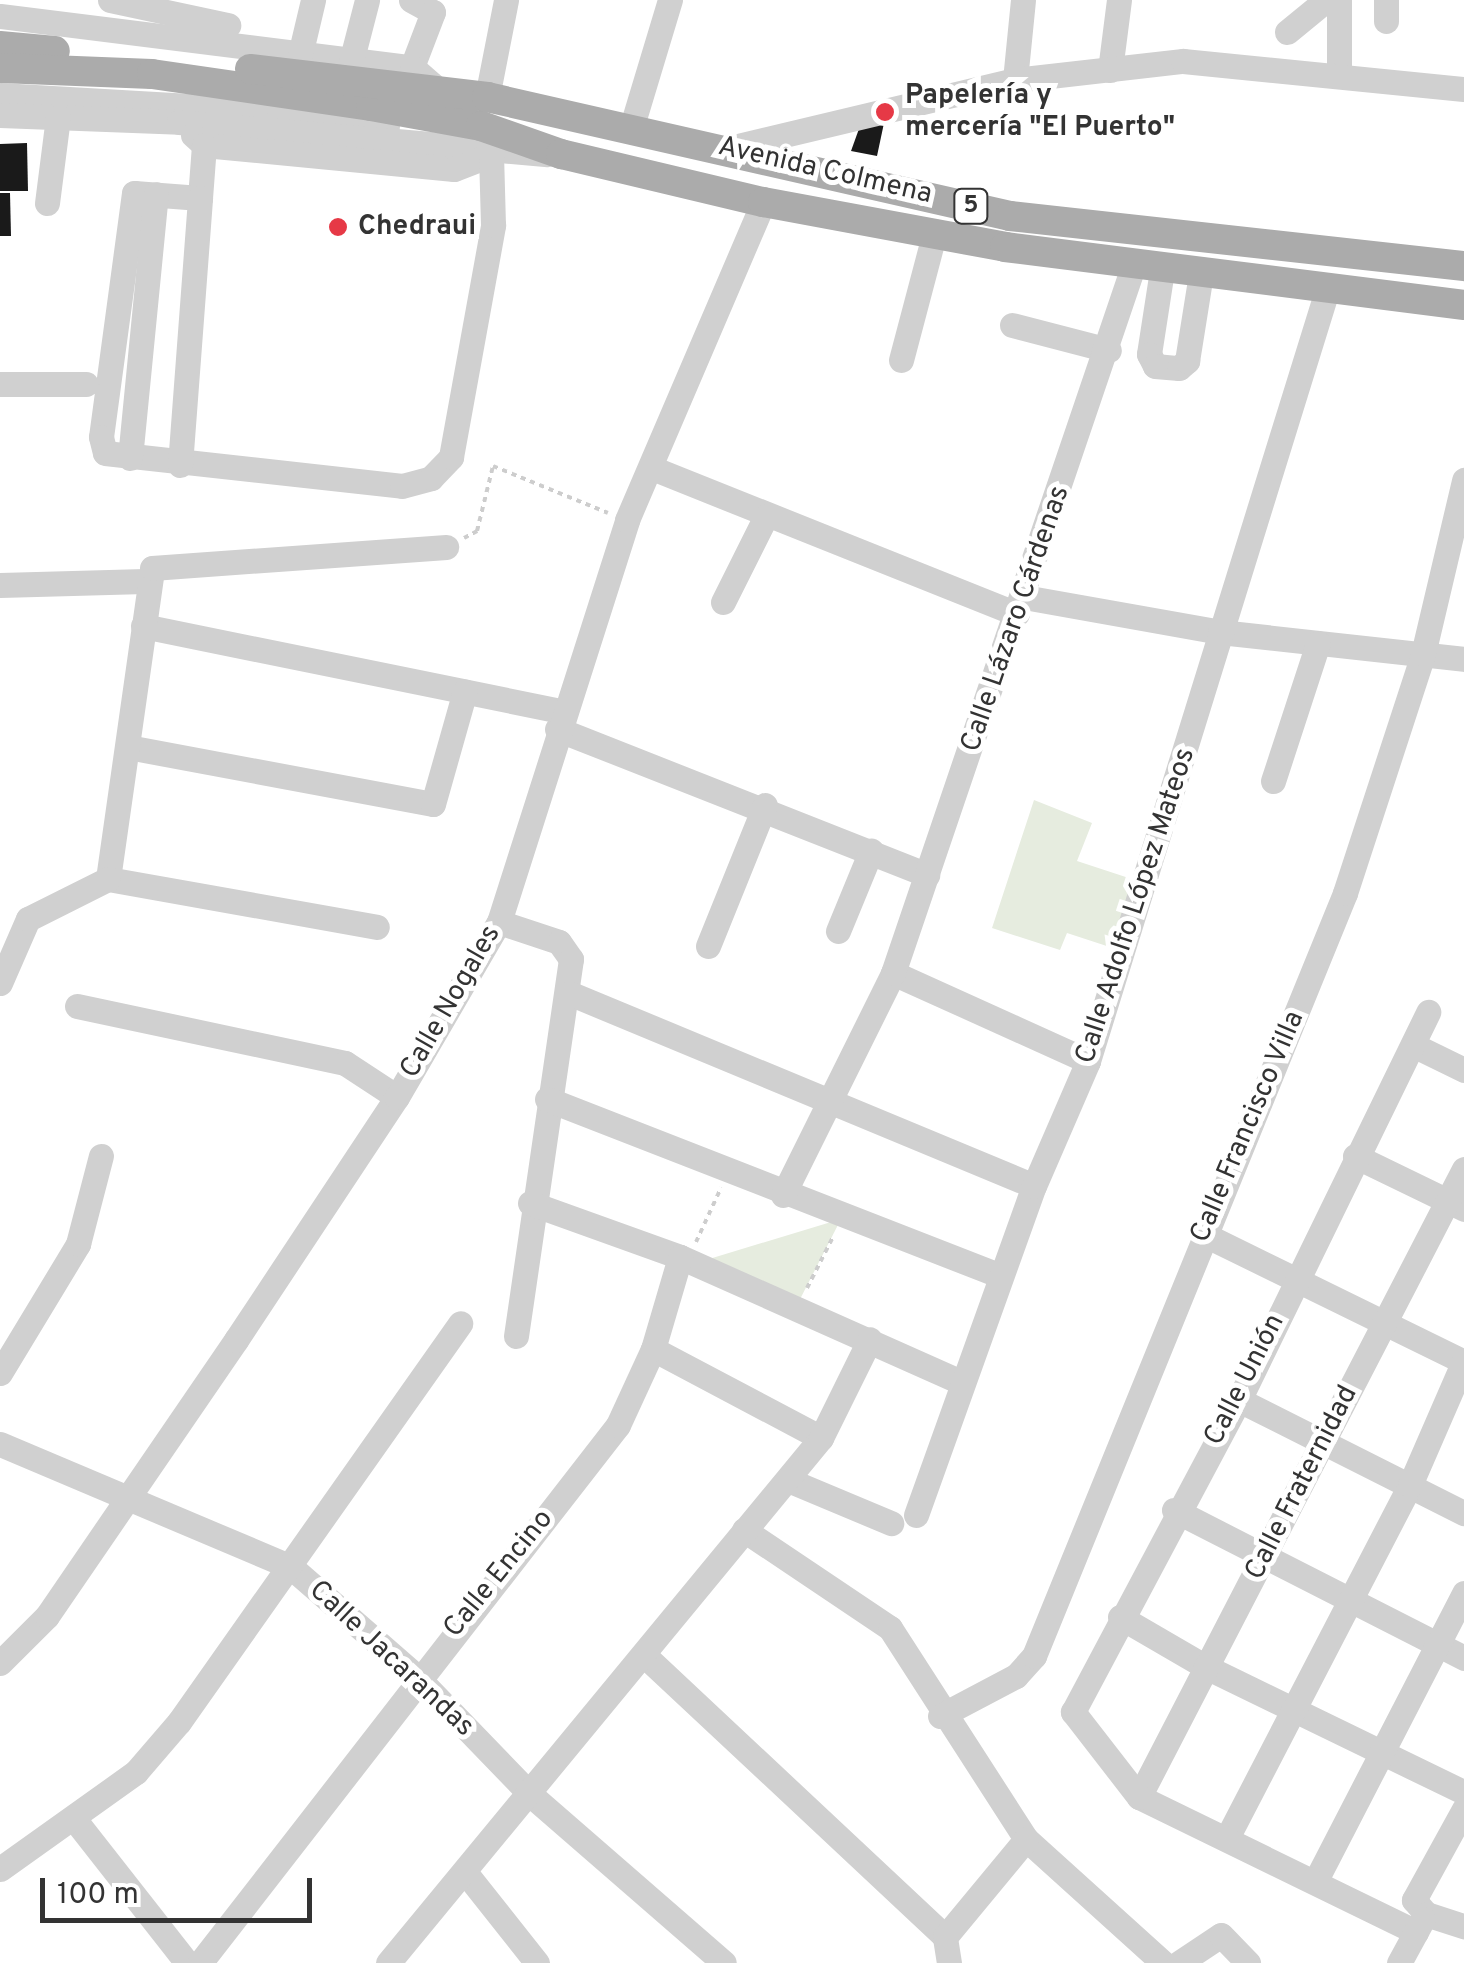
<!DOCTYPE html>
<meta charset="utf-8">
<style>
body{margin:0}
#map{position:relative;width:1464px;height:1963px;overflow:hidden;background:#fff;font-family:Overpass,sans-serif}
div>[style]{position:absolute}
.green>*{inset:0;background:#e6ecdf}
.building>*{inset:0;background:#1a1a1a}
.path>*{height:4px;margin-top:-2px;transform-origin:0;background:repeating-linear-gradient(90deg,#cdcdcd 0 5px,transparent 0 10px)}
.minor>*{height:25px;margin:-12.5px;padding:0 12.5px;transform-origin:12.5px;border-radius:12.5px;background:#d0d0d0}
.major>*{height:30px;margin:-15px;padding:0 15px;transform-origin:15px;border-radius:15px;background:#ababab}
.dots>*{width:28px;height:28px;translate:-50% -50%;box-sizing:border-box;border:5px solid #fff;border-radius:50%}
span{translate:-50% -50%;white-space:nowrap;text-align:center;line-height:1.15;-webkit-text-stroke:10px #fff;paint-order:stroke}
.shield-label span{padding:2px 8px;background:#fff;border:2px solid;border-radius:8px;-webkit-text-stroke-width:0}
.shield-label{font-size:25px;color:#333;font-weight:700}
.poi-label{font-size:28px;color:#333;font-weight:700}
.left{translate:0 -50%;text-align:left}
.street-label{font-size:28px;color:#333}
.scale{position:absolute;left:40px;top:1878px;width:272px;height:45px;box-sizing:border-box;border:5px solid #333;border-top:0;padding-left:12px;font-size:30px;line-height:35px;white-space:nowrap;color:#333;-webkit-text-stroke:8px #fff;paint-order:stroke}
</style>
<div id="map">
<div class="green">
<i style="clip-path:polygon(1034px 800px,1092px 823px,1077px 861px,1144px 883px,1122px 951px,1067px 933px,1060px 950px,992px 928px)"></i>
<i style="clip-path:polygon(841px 1219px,795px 1309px,696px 1263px)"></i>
</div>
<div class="building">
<i style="clip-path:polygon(884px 123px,877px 156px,851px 151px,860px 126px)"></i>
<i style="clip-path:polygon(27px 143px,28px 191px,0 191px,0 144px)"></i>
<i style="clip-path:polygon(0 193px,10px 193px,11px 236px,0 236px)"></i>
</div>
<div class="path">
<i style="left:464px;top:538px;width:15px;rotate:-28deg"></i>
<i style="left:477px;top:531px;width:67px;rotate:-76.2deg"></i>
<i style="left:493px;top:466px;width:124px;rotate:22.2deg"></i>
<i style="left:696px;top:1242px;width:60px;rotate:-65.2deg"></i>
<i style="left:807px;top:1288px;width:59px;rotate:-63deg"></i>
</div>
<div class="minor">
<i style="left:110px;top:0;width:121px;rotate:12deg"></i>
<i style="left:411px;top:0;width:25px;rotate:29deg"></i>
<i style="left:433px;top:12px;width:59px;rotate:110.9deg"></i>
<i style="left:0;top:16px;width:415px;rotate:7.1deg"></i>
<i style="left:412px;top:67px;width:35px;rotate:41deg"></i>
<i style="left:1386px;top:21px;width:21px;rotate:-90deg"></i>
<i style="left:1287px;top:32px;width:50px;rotate:-39.4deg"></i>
<i style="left:300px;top:55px;width:57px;rotate:-76.7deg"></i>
<i style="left:351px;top:62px;width:64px;rotate:-75.5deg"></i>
<i style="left:1110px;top:70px;width:71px;rotate:-82.7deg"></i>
<i style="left:1339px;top:74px;width:74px;rotate:-90deg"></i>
<i style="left:1015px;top:80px;width:80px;rotate:-84.3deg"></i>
<i style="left:0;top:95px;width:279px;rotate:3.3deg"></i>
<i style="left:279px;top:111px;width:109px;rotate:7.9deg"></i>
<i style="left:487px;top:97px;width:99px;rotate:-78.9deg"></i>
<i style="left:0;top:115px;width:179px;rotate:2.2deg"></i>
<i style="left:179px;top:122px;width:370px;rotate:5deg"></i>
<i style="left:631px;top:129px;width:135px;rotate:-73.2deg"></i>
<i style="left:193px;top:135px;width:15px;rotate:42deg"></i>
<i style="left:204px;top:145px;width:251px;rotate:5.5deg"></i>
<i style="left:454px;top:169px;width:40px;rotate:-21deg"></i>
<i style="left:204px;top:145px;width:53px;rotate:94.3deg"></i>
<i style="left:200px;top:198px;width:66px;rotate:-175.7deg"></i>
<i style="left:134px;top:193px;width:246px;rotate:97.7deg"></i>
<i style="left:101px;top:437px;width:16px;rotate:76deg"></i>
<i style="left:105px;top:453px;width:299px;rotate:6.3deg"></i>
<i style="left:402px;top:486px;width:30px;rotate:-15deg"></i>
<i style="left:431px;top:478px;width:29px;rotate:-46deg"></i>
<i style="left:451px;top:457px;width:236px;rotate:-79.7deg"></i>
<i style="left:493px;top:225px;width:70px;rotate:-91.6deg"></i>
<i style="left:734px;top:147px;width:289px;rotate:-13.4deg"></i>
<i style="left:1015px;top:80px;width:169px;rotate:-6.5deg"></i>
<i style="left:1183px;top:61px;width:282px;rotate:5.7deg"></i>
<i style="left:47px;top:203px;width:87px;rotate:-82.7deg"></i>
<i style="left:1162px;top:270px;width:85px;rotate:98.8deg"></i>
<i style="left:1149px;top:354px;width:13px;rotate:63deg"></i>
<i style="left:1155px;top:366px;width:24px;rotate:5deg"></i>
<i style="left:1179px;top:368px;width:11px;rotate:-41deg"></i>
<i style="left:1187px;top:361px;width:88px;rotate:-80.9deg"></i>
<i style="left:1012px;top:325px;width:100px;rotate:14.5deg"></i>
<i style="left:901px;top:360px;width:133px;rotate:-75.2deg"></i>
<i style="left:0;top:384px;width:86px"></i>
<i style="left:130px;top:458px;width:265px;rotate:-84.4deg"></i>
<i style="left:180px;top:465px;width:268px;rotate:-85.7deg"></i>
<i style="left:652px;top:468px;width:393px;rotate:21.8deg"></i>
<i style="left:0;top:585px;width:145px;rotate:-1.6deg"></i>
<i style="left:1024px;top:597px;width:199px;rotate:10.1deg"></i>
<i style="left:1220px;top:632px;width:245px;rotate:6.3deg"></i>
<i style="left:723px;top:602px;width:96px;rotate:-63.4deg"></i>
<i style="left:143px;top:626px;width:426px;rotate:11.5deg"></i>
<i style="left:557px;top:729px;width:398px;rotate:21.5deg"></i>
<i style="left:128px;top:747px;width:310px;rotate:10.6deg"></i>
<i style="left:433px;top:804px;width:117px;rotate:-74.2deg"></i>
<i style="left:1273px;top:781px;width:145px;rotate:-71.9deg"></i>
<i style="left:108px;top:879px;width:314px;rotate:-81.9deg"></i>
<i style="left:152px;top:568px;width:295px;rotate:-4.1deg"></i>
<i style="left:108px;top:879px;width:273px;rotate:10.1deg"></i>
<i style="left:499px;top:922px;width:63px;rotate:18.4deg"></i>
<i style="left:559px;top:942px;width:21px;rotate:55deg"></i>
<i style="left:571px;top:959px;width:381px;rotate:98.3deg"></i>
<i style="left:838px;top:931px;width:87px;rotate:-67.6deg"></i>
<i style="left:708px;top:946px;width:152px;rotate:-68deg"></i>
<i style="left:893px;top:973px;width:214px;rotate:24.3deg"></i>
<i style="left:0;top:983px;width:70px;rotate:-66.4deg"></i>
<i style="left:28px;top:919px;width:89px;rotate:-26.6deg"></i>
<i style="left:569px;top:993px;width:503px;rotate:22.54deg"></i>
<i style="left:77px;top:1006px;width:274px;rotate:12deg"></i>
<i style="left:345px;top:1063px;width:62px;rotate:33.2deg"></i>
<i style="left:1413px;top:1045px;width:57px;rotate:26.1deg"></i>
<i style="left:547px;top:1099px;width:487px;rotate:21.3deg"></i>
<i style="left:1355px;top:1156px;width:121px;rotate:25.9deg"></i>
<i style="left:783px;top:1195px;width:248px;rotate:-63.6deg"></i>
<i style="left:893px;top:973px;width:749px;rotate:-71.23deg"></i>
<i style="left:530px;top:1203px;width:159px;rotate:19.8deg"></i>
<i style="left:680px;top:1257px;width:308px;rotate:24deg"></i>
<i style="left:1203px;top:1234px;width:291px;rotate:26.1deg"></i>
<i style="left:653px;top:1349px;width:190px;rotate:27.9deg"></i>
<i style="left:0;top:1373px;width:151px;rotate:-58.8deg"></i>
<i style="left:78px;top:1244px;width:91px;rotate:-75.4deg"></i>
<i style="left:1239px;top:1400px;width:252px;rotate:26.7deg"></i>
<i style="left:0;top:1444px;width:316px;rotate:22.9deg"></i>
<i style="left:291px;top:1567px;width:167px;rotate:41.1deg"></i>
<i style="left:417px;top:1677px;width:165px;rotate:46deg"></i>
<i style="left:532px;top:1796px;width:254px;rotate:41deg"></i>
<i style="left:788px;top:1480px;width:112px;rotate:22.7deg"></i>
<i style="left:1174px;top:1510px;width:326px;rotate:27deg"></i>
<i style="left:916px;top:1515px;width:350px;rotate:-70.3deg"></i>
<i style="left:1034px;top:1186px;width:136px;rotate:-66.6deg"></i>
<i style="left:1088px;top:1061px;width:810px;rotate:-72.77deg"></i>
<i style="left:744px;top:1530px;width:176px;rotate:33.9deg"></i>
<i style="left:890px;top:1628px;width:251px;rotate:57.2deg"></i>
<i style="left:1026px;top:1839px;width:185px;rotate:42.1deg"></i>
<i style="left:1120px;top:1617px;width:99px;rotate:30.2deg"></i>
<i style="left:1206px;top:1667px;width:287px;rotate:25.9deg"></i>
<i style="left:644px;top:1655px;width:412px;rotate:43.1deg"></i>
<i style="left:0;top:1663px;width:66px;rotate:-45deg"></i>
<i style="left:47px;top:1616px;width:335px;rotate:-55.6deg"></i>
<i style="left:236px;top:1340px;width:291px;rotate:-56.5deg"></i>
<i style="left:397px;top:1097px;width:203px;rotate:-59.8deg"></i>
<i style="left:499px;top:922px;width:422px;rotate:-72.3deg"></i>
<i style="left:627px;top:520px;width:346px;rotate:-66.8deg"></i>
<i style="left:940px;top:1716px;width:86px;rotate:-27.8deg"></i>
<i style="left:1016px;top:1676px;width:27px;rotate:-48deg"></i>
<i style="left:1034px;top:1656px;width:824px;rotate:-67.82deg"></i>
<i style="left:1345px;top:893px;width:251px;rotate:-71.9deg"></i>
<i style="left:1423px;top:654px;width:179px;rotate:-76.7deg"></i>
<i style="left:1139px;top:1797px;width:707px;rotate:-62.64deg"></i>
<i style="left:1464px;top:1809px;width:104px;rotate:118.8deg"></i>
<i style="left:1414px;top:1900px;width:18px;rotate:49deg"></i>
<i style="left:1426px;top:1914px;width:40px;rotate:18deg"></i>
<i style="left:75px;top:1820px;width:182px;rotate:51.9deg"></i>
<i style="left:1227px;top:1838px;width:398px;rotate:-62.6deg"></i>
<i style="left:1410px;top:1485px;width:135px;rotate:-66.5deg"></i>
<i style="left:0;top:1869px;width:167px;rotate:-35.5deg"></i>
<i style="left:136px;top:1772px;width:66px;rotate:-49.3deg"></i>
<i style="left:179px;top:1722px;width:488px;rotate:-54.8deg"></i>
<i style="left:465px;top:1872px;width:116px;rotate:51.6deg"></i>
<i style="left:1316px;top:1880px;width:323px;rotate:-62.7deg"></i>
<i style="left:1416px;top:1932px;width:308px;rotate:-154deg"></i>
<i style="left:1139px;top:1797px;width:108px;rotate:-127.8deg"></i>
<i style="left:1073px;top:1712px;width:353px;rotate:-62deg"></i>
<i style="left:1239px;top:1400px;width:432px;rotate:-64deg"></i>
<i style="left:200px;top:1963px;width:681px;rotate:-52.15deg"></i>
<i style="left:618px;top:1425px;width:84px;rotate:-65.3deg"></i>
<i style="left:653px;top:1349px;width:96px;rotate:-73.6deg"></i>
<i style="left:388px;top:1963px;width:681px;rotate:-50.49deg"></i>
<i style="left:821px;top:1438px;width:110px;rotate:-63.7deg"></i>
<i style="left:949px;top:1963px;width:26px;rotate:-99deg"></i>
<i style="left:945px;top:1937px;width:127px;rotate:-50.4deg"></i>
<i style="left:1179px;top:1963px;width:50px;rotate:-33.7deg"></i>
<i style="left:1221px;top:1935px;width:39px;rotate:46deg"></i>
<i style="left:1399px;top:1963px;width:50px;rotate:-61.4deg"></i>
</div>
<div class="major">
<i style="left:0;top:46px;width:55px;rotate:5.2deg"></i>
<i style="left:0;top:68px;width:152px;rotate:2.3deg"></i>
<i style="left:152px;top:74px;width:221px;rotate:8.3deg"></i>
<i style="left:371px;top:106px;width:112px;rotate:10.3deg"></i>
<i style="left:481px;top:126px;width:85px;rotate:19.3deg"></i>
<i style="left:561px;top:154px;width:208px;rotate:13.4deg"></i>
<i style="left:763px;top:202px;width:246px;rotate:10.5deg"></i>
<i style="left:1005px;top:247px;width:463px;rotate:7.2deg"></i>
<i style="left:250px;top:69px;width:239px;rotate:6.7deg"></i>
<i style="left:487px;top:97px;width:536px;rotate:12.82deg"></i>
<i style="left:1010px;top:216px;width:457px;rotate:6.3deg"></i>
</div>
<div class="dots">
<i style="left:885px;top:112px;background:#e63946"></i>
<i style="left:338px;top:227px;background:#e63946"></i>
</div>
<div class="shield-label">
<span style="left:971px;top:206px">5</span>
</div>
<div class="poi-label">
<span class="left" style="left:905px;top:112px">Papelería y<br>mercería "El Puerto"</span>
<span class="left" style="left:358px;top:227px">Chedraui</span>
</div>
<div class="street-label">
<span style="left:825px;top:171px;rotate:13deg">Avenida Colmena</span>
<span style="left:1016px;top:619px;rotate:-71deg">Calle Lázaro Cárdenas</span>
<span style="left:1136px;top:906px;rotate:-72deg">Calle Adolfo López Mateos</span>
<span style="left:451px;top:1002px;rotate:-60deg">Calle Nogales</span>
<span style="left:1248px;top:1127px;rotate:-67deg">Calle Francisco Villa</span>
<span style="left:1245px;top:1380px;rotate:-63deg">Calle Unión</span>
<span style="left:1302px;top:1483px;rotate:-63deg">Calle Fraternidad</span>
<span style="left:499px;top:1574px;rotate:-51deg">Calle Encino</span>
<span style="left:391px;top:1659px;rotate:43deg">Calle Jacarandas</span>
</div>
<div class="scale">100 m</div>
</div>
